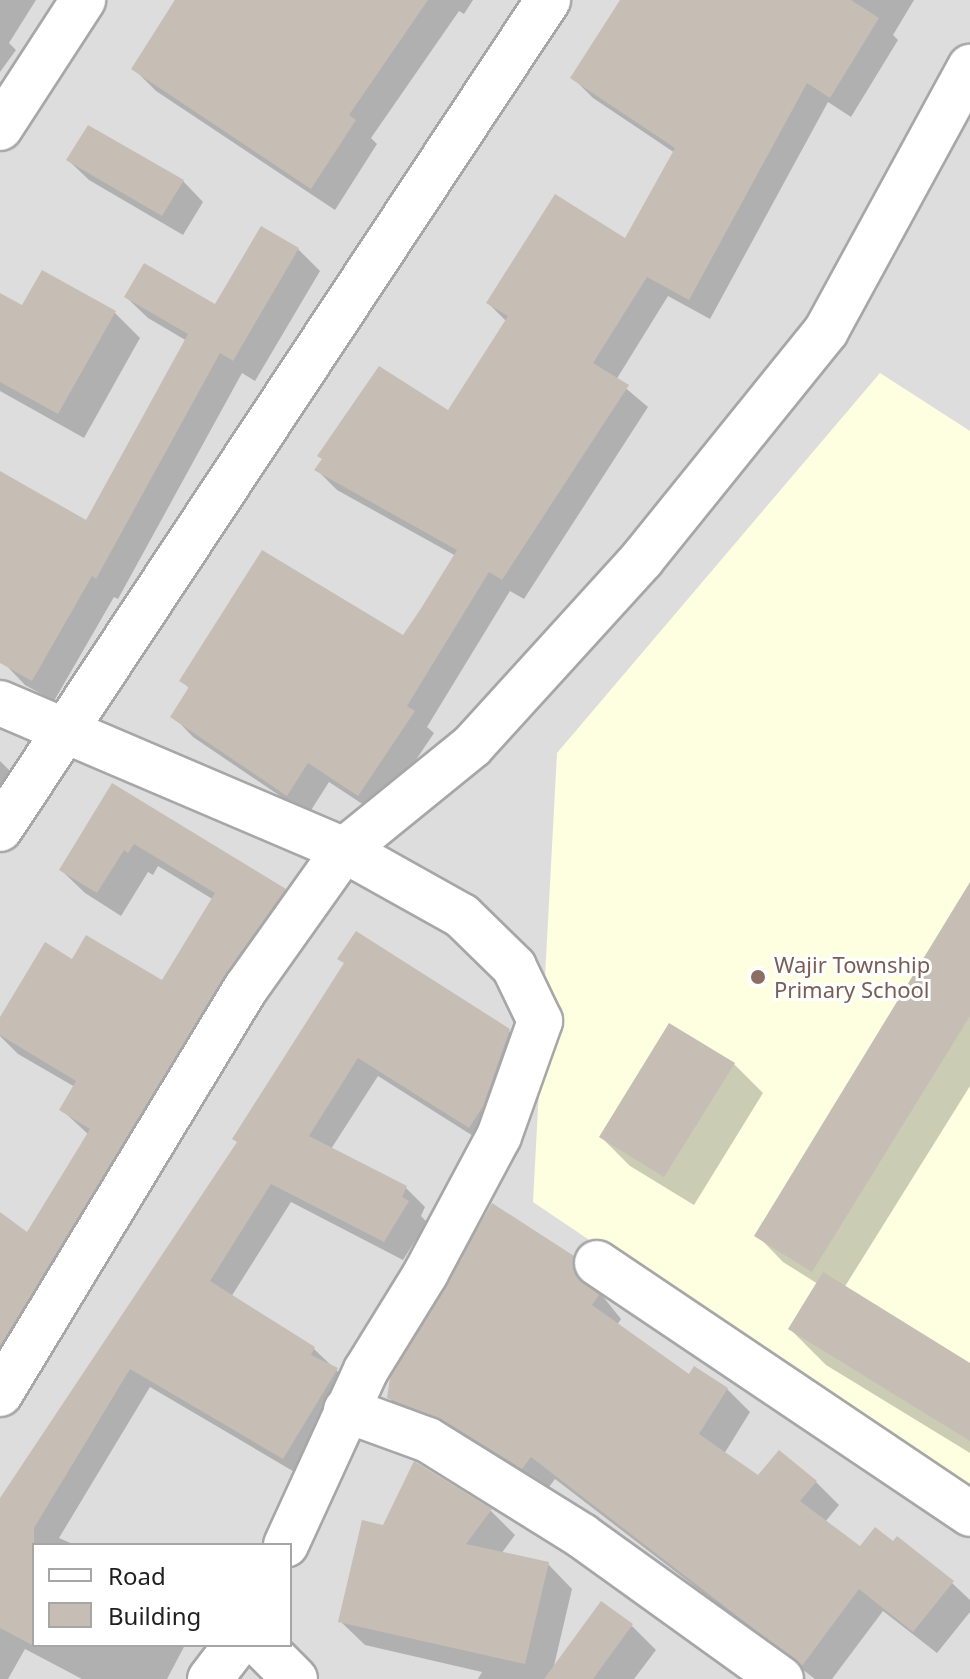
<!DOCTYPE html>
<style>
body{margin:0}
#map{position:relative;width:970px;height:1679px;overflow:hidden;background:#f1eee6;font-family:"Noto Sans",sans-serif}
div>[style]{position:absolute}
.residential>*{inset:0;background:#dedddd}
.education>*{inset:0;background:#feffe1}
.shadow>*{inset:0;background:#0003}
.building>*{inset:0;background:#c6bdb5}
.roads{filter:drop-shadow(2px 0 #a7a7a7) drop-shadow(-2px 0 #a7a7a7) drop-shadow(0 2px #a7a7a7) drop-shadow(0 -2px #a7a7a7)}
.minor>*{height:44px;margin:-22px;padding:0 22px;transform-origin:22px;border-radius:22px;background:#fff}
.dots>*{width:22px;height:22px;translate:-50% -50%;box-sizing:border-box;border:4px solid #fff;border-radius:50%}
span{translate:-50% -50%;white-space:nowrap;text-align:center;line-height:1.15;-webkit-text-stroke:6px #fff;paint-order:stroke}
.education-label{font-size:22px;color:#785e54}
.left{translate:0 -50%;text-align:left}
.legend{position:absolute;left:32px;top:1543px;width:260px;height:104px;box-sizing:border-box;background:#fff;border:2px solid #a6a6a6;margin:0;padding:10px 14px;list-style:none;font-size:24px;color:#202020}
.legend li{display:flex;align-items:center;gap:16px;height:40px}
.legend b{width:40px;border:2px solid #a6a6a6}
</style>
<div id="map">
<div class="residential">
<i style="clip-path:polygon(evenodd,0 0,970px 0,970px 1679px,0 1679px,0 0,34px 1545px,290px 1545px,290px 1645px,34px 1645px,34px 1545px)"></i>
</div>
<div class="education">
<i style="clip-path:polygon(880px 373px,970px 431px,970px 1497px,533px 1202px,557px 753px)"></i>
</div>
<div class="shadow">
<i style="clip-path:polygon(0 0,36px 0,9px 43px,16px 50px,0 72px)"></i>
<i style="clip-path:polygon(175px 0,473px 0,464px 14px,459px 11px,371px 138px,377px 144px,335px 210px,156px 91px,133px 68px)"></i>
<i style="clip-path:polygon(633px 0,914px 0,893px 35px,898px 40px,851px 117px,828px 102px,710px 319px,668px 296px,616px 380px,648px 407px,524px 599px,510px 591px,427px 727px,434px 733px,379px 815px,329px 782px,308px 815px,193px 737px,173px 716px,190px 689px,182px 681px,403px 638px,456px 556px,337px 490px,317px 470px,448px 413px,507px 322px,488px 303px,625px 241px,675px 153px,593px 98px,573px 78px)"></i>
<i style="clip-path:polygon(68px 160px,183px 181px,203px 202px,183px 235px,89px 180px)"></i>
<i style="clip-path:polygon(298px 249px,320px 271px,255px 381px,242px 373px,118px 599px,114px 597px,54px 701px,25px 685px,4px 663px,0 473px,87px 522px,187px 341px,148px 318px,126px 297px,216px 307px)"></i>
<i style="clip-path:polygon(43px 273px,115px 313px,140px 338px,84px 438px,0 391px,0 320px,23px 308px)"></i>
<i style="clip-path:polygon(0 761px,12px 773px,0 793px)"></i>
<i style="clip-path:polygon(113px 785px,285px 890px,308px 914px,0 1376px,0 1216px,27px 1235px,89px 1135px,61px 1109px,75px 1087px,18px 1054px,0 1036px,0 1021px,73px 962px,162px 982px,214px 900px,158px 866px,153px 875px,148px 872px,121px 916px,85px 893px,61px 870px)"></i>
<i style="clip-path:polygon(970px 885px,970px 1086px,844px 1288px,970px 1365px,970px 1453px,826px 1365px,790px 1329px,818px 1284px,783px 1262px,757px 1235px)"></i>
<i style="clip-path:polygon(346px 964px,509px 1031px,529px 1051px,489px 1146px,378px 1076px,331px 1149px,406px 1188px,425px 1207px,421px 1216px,427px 1222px,403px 1260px,291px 1202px,231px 1297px,314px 1349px,356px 1389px,303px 1477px,150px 1387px,59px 1538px,75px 1545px,34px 1545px,34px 1645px,185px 1645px,167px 1679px,82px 1679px,25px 1649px,8px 1679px,0 1679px,0 1505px,239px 1143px)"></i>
<i style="clip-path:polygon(734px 1064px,763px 1093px,694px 1205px,630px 1166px,601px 1137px)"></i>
<i style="clip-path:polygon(572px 1258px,621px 1319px,617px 1325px,689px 1377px,727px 1389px,750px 1412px,724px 1454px,758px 1478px,816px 1482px,839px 1505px,825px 1522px,861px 1549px,952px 1583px,970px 1600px,970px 1612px,937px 1653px,883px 1611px,832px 1679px,815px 1679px,555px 1479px,546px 1491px,413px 1421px,389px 1398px)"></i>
<i style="clip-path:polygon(415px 1464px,491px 1511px,515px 1535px,501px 1554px,548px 1564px,572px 1589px,553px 1670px,632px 1626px,656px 1650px,634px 1679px,478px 1679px,482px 1672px,365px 1645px,340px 1621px)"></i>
</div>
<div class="building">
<i style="clip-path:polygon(175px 0,428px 0,349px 115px,356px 120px,311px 189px,131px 69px)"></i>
<i style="clip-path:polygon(620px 0,851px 0,879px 18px,830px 98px,807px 83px,689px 300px,647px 277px,593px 363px,629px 385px,502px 580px,489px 572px,407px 706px,415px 711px,358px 796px,308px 763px,287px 796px,170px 717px,189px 687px,179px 681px,262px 550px,403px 635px,420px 610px,457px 550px,314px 470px,322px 459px,317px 456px,379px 366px,448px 410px,508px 316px,486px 303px,555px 194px,625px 238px,675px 148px,570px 78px)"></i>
<i style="clip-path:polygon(88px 125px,184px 180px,162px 216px,66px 160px)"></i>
<i style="clip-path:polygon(261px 226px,299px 248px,233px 361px,220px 353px,96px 579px,92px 576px,32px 681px,0 663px,0 471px,86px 520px,188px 334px,124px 297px,144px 263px,215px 304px)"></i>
<i style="clip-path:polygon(42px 270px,116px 311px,58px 414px,0 382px,0 293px,22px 305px)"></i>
<i style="clip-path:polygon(112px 783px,286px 889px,225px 975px,0 1346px,0 1212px,27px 1232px,90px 1129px,59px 1110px,76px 1081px,0 1035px,0 1017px,45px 942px,72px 959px,86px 935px,162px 980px,215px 893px,134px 844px,128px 853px,124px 850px,97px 893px,59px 870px)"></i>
<i style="clip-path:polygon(970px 882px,970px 1016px,812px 1272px,754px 1236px)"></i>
<i style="clip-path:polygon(356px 931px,510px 1029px,483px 1106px,469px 1128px,358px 1058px,309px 1136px,407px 1186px,402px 1197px,409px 1201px,384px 1242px,271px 1184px,210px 1281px,315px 1347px,311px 1355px,338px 1368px,283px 1459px,130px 1369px,34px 1528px,34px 1646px,0 1628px,0 1498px,237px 1142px,232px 1139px,344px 963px,337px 959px)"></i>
<i style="clip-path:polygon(669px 1023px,735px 1063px,664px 1177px,599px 1137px)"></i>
<i style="clip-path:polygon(492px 1203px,574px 1256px,575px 1275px,599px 1295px,592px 1305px,689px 1374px,694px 1366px,728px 1388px,699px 1434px,758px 1475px,779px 1450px,817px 1481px,800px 1501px,860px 1546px,875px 1527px,893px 1541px,897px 1536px,954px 1581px,913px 1632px,859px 1589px,802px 1666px,531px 1457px,522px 1469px,441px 1419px,387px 1398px,390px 1378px)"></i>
<i style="clip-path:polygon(823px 1272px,970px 1363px,970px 1441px,788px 1329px)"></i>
<i style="clip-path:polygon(414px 1461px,492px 1509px,466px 1544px,549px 1562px,525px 1664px,338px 1622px,362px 1520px,383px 1525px)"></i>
<i style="clip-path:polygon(601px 1601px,633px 1624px,593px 1679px,544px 1679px)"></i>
</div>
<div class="roads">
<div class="minor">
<i style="left:0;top:128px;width:153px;rotate:-57deg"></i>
<i style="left:0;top:703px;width:374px;rotate:23.1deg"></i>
<i style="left:344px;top:850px;width:135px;rotate:29.2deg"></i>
<i style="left:462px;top:916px;width:73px;rotate:44.4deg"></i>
<i style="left:514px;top:967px;width:60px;rotate:64.3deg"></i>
<i style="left:540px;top:1021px;width:122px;rotate:109.6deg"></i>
<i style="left:499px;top:1136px;width:155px;rotate:118.1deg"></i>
<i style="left:426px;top:1273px;width:114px;rotate:121.7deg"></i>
<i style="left:366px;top:1370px;width:192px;rotate:114.6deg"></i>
<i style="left:0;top:829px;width:994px;rotate:-56.53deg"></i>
<i style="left:597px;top:1263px;width:450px;rotate:33.9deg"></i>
<i style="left:0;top:1394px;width:475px;rotate:-58.8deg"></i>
<i style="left:246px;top:988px;width:169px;rotate:-54.6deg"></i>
<i style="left:344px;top:850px;width:165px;rotate:-39.1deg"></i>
<i style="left:472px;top:746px;width:253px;rotate:-47.7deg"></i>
<i style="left:642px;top:559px;width:293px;rotate:-51.1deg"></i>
<i style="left:826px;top:331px;width:301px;rotate:-61.4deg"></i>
<i style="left:346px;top:1410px;width:87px;rotate:20.1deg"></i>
<i style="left:428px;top:1440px;width:181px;rotate:31.9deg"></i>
<i style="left:582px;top:1536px;width:245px;rotate:35.7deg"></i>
<i style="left:261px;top:1645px;width:48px;rotate:45deg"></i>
<i style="left:210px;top:1679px;width:43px;rotate:-52.6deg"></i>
</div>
</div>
<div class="dots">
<i style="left:758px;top:977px;background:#8d6e63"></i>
</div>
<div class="education-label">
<span class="left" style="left:774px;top:977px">Wajir Township<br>Primary School</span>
</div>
<ul class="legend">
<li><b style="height:10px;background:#fff"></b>Road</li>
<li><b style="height:22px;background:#c6bdb5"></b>Building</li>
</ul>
</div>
